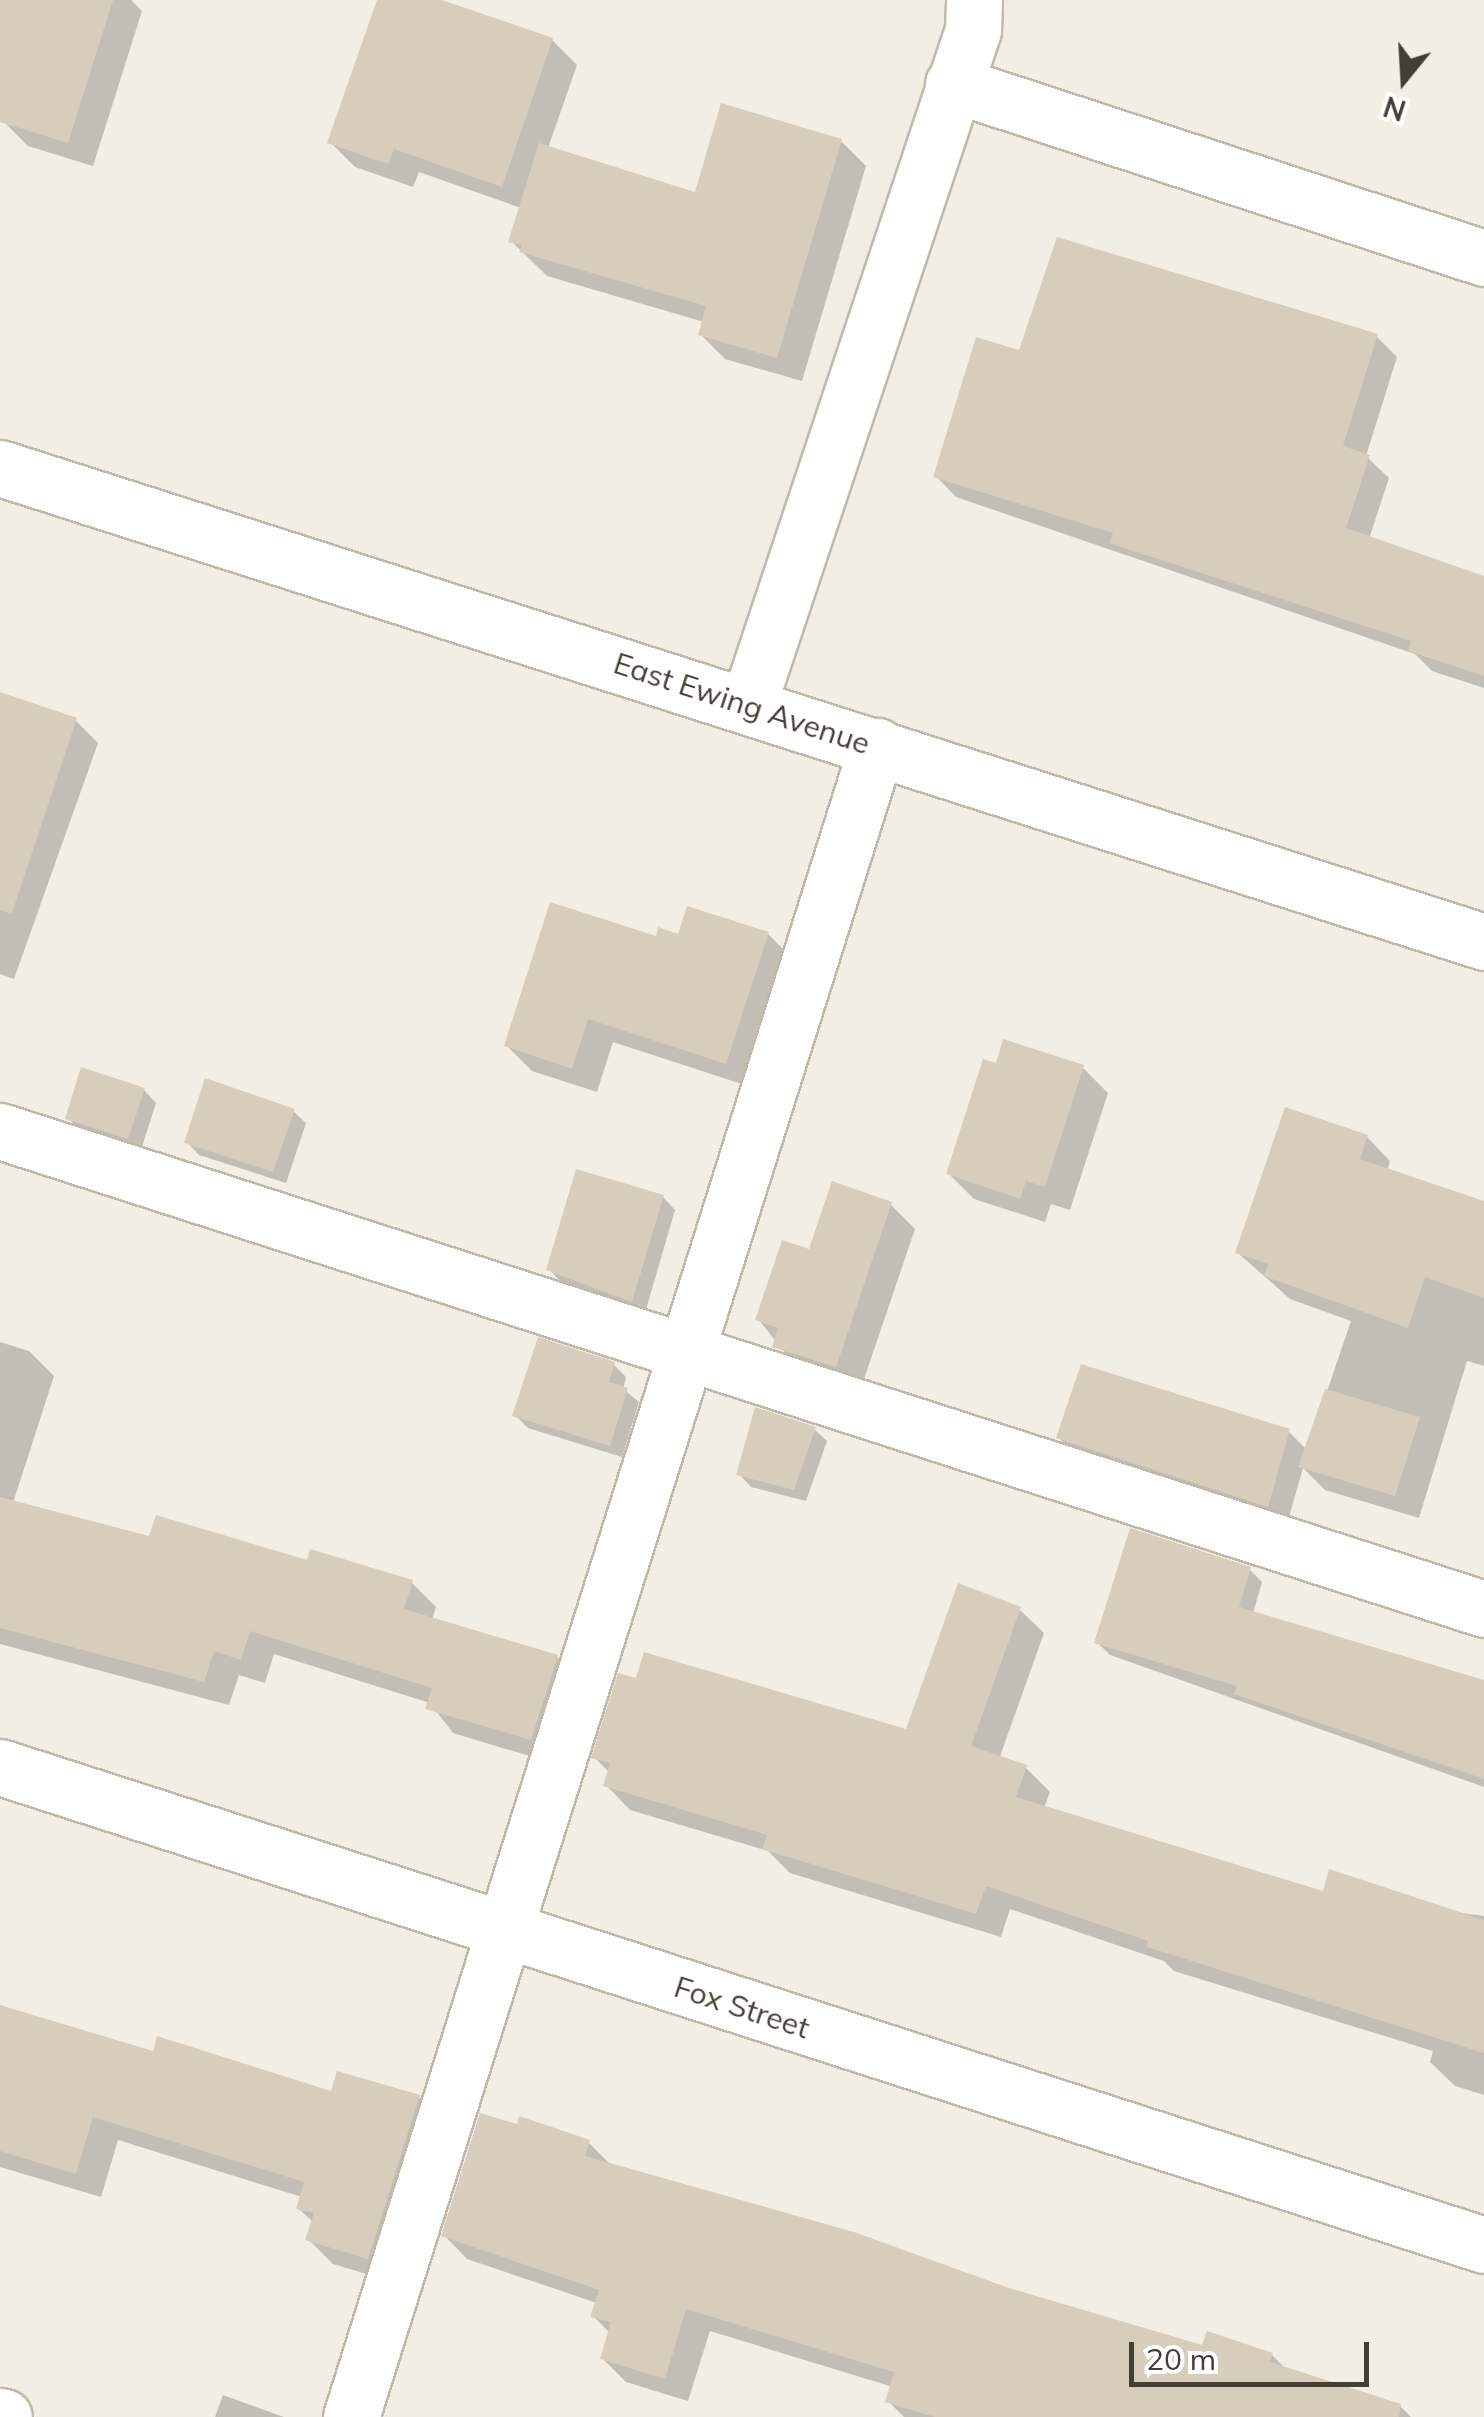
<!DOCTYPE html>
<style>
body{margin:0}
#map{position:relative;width:1484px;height:2417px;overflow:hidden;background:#f3eee4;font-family:Mulish,sans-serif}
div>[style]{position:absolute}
.shadow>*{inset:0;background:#0003}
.building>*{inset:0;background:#d8ccbc}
.roads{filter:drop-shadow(2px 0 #c1b8a9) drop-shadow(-2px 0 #c1b8a9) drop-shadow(0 2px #c1b8a9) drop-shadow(0 -2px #c1b8a9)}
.minor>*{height:55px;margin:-27.5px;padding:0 27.5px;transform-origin:27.5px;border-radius:27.5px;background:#fff}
span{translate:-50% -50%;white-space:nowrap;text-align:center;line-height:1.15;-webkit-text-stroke:10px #fff;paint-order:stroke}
.street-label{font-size:30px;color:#453e34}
.north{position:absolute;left:1354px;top:30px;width:100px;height:100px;-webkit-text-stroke:8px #fff;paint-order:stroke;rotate:198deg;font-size:28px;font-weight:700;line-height:40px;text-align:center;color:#453e34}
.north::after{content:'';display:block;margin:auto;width:35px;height:45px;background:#453e34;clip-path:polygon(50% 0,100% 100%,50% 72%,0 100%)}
.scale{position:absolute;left:1129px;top:2342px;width:240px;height:45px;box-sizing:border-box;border:5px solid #453e34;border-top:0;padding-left:12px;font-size:30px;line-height:35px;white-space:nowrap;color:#453e34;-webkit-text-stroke:8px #fff;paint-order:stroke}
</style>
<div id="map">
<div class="shadow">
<i style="clip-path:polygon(0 0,131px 0,142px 11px,93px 166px,28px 146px,3px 121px)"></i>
<i style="clip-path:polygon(415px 0,435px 0,552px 40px,577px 65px,548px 148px,697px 195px,841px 141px,866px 166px,802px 381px,725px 359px,700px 334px,704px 322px,547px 276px,511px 241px,521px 208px,419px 172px,413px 187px,355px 167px,330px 142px)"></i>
<i style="clip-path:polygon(1376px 336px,1397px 357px,1366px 456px,1389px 478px,1369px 539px,1484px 577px,1484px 688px,1432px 671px,1415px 654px,956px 497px,936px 476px,1020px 353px)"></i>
<i style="clip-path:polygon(0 695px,76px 721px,98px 743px,14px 979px,0 974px)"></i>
<i style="clip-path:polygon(768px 934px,793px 959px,751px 1087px,613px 1042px,597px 1092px,532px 1071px,507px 1046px,657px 939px)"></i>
<i style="clip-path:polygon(997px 1066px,1083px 1068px,1108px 1093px,1070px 1210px,1051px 1204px,1045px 1222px,974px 1199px,949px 1174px)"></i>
<i style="clip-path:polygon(144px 1090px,156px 1103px,141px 1150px,81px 1131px,68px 1118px)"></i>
<i style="clip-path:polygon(293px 1111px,306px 1123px,286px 1183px,199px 1155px,187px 1142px)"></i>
<i style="clip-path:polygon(1367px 1137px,1390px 1161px,1387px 1171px,1484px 1203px,1484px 1366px,1467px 1361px,1419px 1518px,1325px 1490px,1303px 1468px,1287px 1524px,1078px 1457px,1059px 1438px,1288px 1431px,1307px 1450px,1351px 1321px,1290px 1299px,1238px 1253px)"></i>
<i style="clip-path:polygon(663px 1197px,675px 1210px,645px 1313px,561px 1282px,549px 1269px)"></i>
<i style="clip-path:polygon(890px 1204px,915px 1229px,860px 1391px,800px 1371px,758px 1319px,811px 1252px)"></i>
<i style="clip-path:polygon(0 1342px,29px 1351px,54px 1376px,13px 1503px,151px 1539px,411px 1582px,436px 1607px,432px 1620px,557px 1657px,582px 1682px,556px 1764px,453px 1733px,430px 1703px,274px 1654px,265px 1683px,239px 1675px,229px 1705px,0 1644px)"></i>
<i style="clip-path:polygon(613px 1364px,626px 1377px,623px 1389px,639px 1402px,622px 1457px,528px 1428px,515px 1415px)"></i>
<i style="clip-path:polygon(814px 1429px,827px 1441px,806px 1501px,751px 1487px,739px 1474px)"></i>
<i style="clip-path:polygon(1249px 1569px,1262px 1582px,1253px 1613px,1484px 1683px,1484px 1787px,1110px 1655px,1097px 1642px)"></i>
<i style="clip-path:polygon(1019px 1609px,1044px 1633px,999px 1759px,1026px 1768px,1050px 1792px,1044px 1808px,1324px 1894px,1484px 1916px,1484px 2095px,1455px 2086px,1430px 2062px,1433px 2051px,1174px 1971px,1164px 1961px,1010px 1909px,1001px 1937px,790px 1873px,768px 1851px,630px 1810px,606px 1785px,610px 1773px,594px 1757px,908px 1732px)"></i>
<i style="clip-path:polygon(0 2007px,155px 2054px,333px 2094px,418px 2097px,443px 2122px,393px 2282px,333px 2264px,308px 2239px,314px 2223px,298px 2208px,302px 2197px,118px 2140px,101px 2197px,0 2167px)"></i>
<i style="clip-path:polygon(589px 2143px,612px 2166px,1009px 2291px,1204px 2348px,1272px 2355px,1286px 2369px,1400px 2406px,1411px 2417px,904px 2417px,888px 2401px,893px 2387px,710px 2331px,688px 2401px,626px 2382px,603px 2359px,610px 2333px,593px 2316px,597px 2303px,467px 2259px,444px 2235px)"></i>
<i style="clip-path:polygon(223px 2395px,284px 2417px,215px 2417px)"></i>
</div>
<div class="building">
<i style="clip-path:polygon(0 0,113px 0,68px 143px,0 122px)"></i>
<i style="clip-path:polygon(377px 0,442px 0,553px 38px,502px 187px,394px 149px,388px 164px,327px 143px)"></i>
<i style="clip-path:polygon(721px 103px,842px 139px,777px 358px,698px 335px,706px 306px,519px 252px,522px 245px,508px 242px,539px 143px,695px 192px)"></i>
<i style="clip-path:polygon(1057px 237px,1378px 334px,1343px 446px,1370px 455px,1346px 528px,1484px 576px,1484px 676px,1408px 651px,1411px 641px,1109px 543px,1113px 533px,933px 477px,976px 337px,1019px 350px)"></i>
<i style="clip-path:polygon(0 692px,77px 718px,12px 913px,0 911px)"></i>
<i style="clip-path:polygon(550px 902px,656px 936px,658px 927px,678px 934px,687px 906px,769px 932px,726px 1064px,588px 1019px,572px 1069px,504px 1046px)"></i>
<i style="clip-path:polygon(1003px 1039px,1084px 1065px,1045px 1187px,1026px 1181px,1020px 1199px,946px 1174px,983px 1059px,996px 1063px)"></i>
<i style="clip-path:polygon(81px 1067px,145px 1088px,128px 1139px,65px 1119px)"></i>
<i style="clip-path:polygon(205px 1078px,295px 1109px,273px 1172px,184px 1143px)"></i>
<i style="clip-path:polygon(1285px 1107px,1368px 1135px,1360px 1159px,1484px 1201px,1484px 1298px,1425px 1277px,1408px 1328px,1264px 1276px,1268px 1264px,1235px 1253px)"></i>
<i style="clip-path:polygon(576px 1169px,664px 1195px,632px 1302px,546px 1270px)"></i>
<i style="clip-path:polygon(832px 1181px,892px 1202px,836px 1367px,772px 1347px,778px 1328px,755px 1320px,782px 1240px,809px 1249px)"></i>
<i style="clip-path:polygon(538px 1337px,615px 1362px,609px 1382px,628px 1388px,610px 1446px,512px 1416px)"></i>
<i style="clip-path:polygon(1081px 1364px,1290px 1429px,1268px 1507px,1056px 1438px)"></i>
<i style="clip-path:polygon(1325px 1389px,1420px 1417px,1395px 1496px,1298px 1467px)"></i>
<i style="clip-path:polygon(755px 1407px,816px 1427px,794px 1490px,736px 1475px)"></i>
<i style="clip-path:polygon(0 1497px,149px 1536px,156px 1515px,307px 1560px,310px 1549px,413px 1580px,404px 1609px,558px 1655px,531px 1740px,425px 1709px,432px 1688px,250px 1631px,241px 1660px,214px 1651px,204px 1682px,0 1628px)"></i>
<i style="clip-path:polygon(1130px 1528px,1251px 1567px,1239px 1607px,1484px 1680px,1484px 1779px,1234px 1694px,1237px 1686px,1094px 1643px)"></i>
<i style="clip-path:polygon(958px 1583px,1021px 1607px,971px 1746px,1027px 1765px,1016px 1797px,1323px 1891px,1329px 1869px,1484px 1920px,1484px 2053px,1147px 1947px,1148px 1941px,986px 1886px,976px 1914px,762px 1849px,767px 1835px,603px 1786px,610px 1763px,591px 1758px,618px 1673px,636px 1678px,644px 1652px,906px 1729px)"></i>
<i style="clip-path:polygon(0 2005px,153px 2051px,157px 2036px,331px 2091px,337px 2071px,420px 2095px,368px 2259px,305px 2240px,314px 2213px,296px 2209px,304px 2182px,93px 2117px,76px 2174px,0 2151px)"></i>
<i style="clip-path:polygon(480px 2113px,517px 2124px,519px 2116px,590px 2140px,585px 2156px,854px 2232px,1009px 2288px,1202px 2345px,1207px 2331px,1273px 2353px,1270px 2362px,1401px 2404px,1399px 2417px,935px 2417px,885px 2402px,894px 2372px,686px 2309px,665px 2379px,600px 2359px,611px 2322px,590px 2317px,599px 2290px,441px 2236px)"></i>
</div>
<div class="roads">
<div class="minor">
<i style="left:953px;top:84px;width:559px;rotate:18.14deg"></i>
<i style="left:0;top:468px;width:1558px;rotate:17.71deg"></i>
<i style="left:748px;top:705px;width:712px;rotate:-71.57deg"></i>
<i style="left:973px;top:30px;width:30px;rotate:-88deg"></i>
<i style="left:0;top:1131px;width:1559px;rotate:17.85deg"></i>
<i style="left:0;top:1767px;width:1559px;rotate:17.85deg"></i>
<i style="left:0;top:2416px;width:4px;rotate:14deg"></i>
<i style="left:351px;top:2417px;width:1752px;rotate:-72.53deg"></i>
</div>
</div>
<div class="street-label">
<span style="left:742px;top:703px;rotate:18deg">East Ewing Avenue</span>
<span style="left:742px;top:2007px;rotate:18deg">Fox Street</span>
</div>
<div class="north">N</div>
<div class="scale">20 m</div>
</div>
